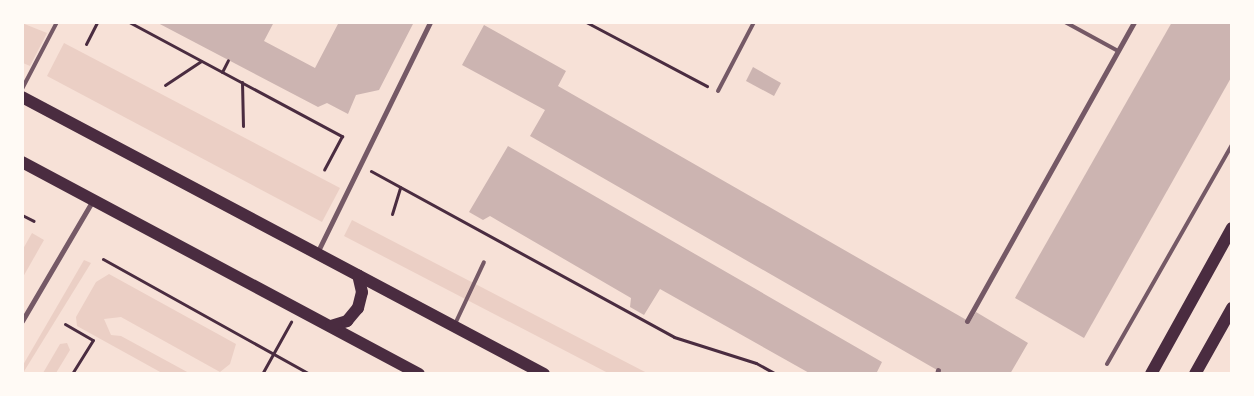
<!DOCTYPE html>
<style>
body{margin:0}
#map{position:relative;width:1254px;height:396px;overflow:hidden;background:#f7e1d7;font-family:Roboto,sans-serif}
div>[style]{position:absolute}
.green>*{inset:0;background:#ebcfc5}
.building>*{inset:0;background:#ccb4b1}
.path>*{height:3px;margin:-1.5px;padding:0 1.5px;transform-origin:1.5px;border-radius:1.5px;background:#4a2c40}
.service>*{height:4px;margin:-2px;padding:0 2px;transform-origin:2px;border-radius:2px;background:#755966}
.minor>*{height:5px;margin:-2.5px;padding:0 2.5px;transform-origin:2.5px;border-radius:2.5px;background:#755966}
.primary>*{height:12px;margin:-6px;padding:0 6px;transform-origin:6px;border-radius:6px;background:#4a2c40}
span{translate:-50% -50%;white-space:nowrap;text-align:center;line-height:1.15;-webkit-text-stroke:5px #fffaf5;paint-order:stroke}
.frame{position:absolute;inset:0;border:24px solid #fffaf5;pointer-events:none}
</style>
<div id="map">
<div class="green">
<i style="clip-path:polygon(22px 23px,47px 33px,30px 66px,23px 63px)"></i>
<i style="clip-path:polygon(64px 43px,340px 188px,322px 222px,47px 76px)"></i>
<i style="clip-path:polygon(352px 220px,647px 373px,608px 373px,344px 236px)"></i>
<i style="clip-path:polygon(32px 233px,44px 240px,23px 277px,23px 249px)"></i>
<i style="clip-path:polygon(84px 260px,91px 263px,23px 373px,23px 365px)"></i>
<i style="clip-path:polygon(109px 274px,236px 344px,230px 364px,220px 372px,121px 317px,104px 319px,111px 335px,121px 336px,189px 373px,162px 373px,77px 326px,76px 317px,96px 282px)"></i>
<i style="clip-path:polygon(67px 343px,70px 350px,56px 373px,43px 373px,60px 344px)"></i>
</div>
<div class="building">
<i style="clip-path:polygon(156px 22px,274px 22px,264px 41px,315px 68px,339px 22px,414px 22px,379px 90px,356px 95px,348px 114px,327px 103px,318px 107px)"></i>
<i style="clip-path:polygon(1172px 22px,1232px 22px,1232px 76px,1084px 338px,1015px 298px)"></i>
<i style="clip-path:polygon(484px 25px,566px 71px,558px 86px,970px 322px,976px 312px,1028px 343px,1010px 374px,944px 374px,530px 136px,545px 110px,462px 65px)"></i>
<i style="clip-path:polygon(753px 67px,781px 83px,774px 96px,746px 81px)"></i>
<i style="clip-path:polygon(508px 146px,882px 362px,876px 374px,811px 374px,660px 289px,644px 315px,630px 307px,631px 298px,490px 216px,483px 220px,469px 212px)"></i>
</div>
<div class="path">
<i style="left:129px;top:22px;width:242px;rotate:28.2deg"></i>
<i style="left:342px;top:136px;width:38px;rotate:118deg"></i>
<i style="left:586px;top:22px;width:137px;rotate:27.9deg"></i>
<i style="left:86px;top:44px;width:25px;rotate:-63deg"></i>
<i style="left:222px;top:72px;width:13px;rotate:-63deg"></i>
<i style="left:242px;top:82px;width:44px;rotate:88.7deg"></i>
<i style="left:165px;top:85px;width:43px;rotate:-33.7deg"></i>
<i style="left:371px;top:171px;width:345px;rotate:28.7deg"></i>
<i style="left:674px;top:337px;width:86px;rotate:17.6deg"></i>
<i style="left:756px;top:363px;width:23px;rotate:29deg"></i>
<i style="left:392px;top:214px;width:28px;rotate:-73deg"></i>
<i style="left:22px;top:215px;width:13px;rotate:27deg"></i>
<i style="left:103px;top:259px;width:237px;rotate:29.1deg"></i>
<i style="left:65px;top:324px;width:32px;rotate:30deg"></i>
<i style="left:93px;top:340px;width:40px;rotate:122deg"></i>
<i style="left:262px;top:374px;width:60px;rotate:-60.9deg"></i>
</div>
<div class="service">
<i style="left:1065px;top:22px;width:60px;rotate:28.7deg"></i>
<i style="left:22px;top:89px;width:76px;rotate:-62.4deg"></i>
<i style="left:718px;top:91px;width:78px;rotate:-62.4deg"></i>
<i style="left:455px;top:324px;width:68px;rotate:-64.9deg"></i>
<i style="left:1107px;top:364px;width:252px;rotate:-60.3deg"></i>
</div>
<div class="minor">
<i style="left:317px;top:253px;width:257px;rotate:-63.9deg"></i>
<i style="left:22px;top:321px;width:140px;rotate:-59.6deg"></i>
<i style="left:967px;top:321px;width:342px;rotate:-60.8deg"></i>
<i style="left:937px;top:374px;width:4px;rotate:-76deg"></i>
</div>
<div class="primary">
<i style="left:22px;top:97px;width:591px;rotate:27.95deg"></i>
<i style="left:22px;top:162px;width:450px;rotate:28.1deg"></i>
<i style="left:331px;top:326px;width:17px;rotate:-17deg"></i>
<i style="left:347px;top:321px;width:17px;rotate:-50deg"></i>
<i style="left:358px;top:308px;width:16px;rotate:-76deg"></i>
<i style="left:362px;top:292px;width:17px;rotate:-103deg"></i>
<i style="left:1151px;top:374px;width:167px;rotate:-61deg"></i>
<i style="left:1195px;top:374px;width:76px;rotate:-60.7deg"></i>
</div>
<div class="frame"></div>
</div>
